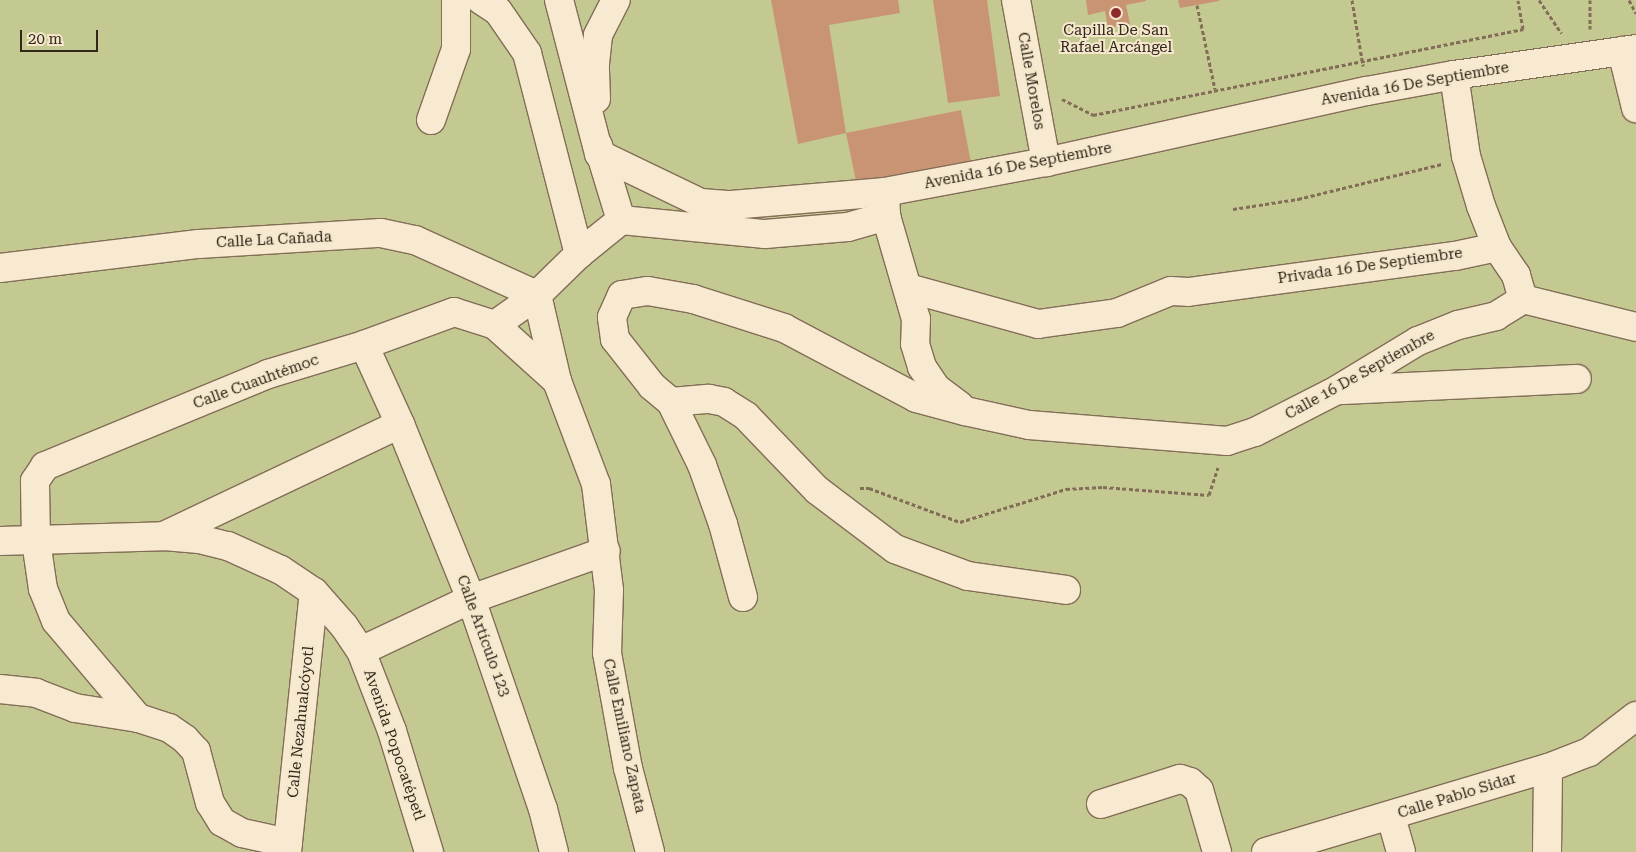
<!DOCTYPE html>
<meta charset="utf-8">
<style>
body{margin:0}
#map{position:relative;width:1636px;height:852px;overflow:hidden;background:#ecdcbd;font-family:"Roboto Serif",serif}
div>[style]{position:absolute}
.green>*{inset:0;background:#c4c992}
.building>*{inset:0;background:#c99474}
.path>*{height:3px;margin-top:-1.5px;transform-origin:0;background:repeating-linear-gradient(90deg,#836d57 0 4px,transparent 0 6.5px)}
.roads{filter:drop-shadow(1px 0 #836d57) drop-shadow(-1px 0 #836d57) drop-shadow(0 1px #836d57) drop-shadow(0 -1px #836d57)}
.minor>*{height:28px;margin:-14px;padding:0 14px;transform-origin:14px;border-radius:14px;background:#f7ead0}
.dots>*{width:14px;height:14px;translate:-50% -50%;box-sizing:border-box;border:2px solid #f4e7cc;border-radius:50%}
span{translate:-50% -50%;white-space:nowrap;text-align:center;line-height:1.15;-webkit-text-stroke:4px #f4e7cc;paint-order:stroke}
.poi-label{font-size:15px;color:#33261b}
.street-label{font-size:15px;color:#33261b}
.scale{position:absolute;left:20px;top:30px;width:78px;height:22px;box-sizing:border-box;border:2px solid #33261b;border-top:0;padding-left:6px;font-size:15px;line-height:18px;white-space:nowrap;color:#33261b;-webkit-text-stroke:4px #f4e7cc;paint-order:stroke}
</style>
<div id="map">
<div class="green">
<i style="clip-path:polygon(0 0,1636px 0,1636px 852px,0 852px)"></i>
</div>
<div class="building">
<i style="clip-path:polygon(771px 0,898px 0,900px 13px,829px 25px,846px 133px,961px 110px,971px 163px,857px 186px,846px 133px,798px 144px)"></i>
<i style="clip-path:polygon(933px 0,987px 0,1000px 96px,948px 103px)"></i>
<i style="clip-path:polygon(1086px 0,1146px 0,1146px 1px,1126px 5px,1130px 24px,1108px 28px,1105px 11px,1088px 15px)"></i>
<i style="clip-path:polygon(1178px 0,1219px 0,1219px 1px,1180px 8px)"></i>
</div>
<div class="path">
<i style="left:1352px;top:0;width:67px;rotate:80.5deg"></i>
<i style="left:1539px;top:0;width:40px;rotate:56deg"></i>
<i style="left:1590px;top:0;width:29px;rotate:90deg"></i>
<i style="left:1629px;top:0;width:15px;rotate:62deg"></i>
<i style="left:1197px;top:5px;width:86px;rotate:77.9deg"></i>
<i style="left:1062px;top:99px;width:35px;rotate:27deg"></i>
<i style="left:1093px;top:115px;width:439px;rotate:-11.3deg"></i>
<i style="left:1523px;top:29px;width:29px;rotate:-100deg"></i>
<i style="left:1233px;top:209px;width:66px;rotate:-8.7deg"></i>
<i style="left:1298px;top:199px;width:148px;rotate:-13.7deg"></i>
<i style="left:860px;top:488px;width:9px"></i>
<i style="left:869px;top:488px;width:97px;rotate:20.5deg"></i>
<i style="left:960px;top:522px;width:111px;rotate:-17.3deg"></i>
<i style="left:1066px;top:489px;width:37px;rotate:-3deg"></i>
<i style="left:1103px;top:487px;width:106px;rotate:4.3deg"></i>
<i style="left:1209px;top:495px;width:29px;rotate:-72deg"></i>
</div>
<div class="roads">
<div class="minor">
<i style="left:481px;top:0;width:20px;rotate:33deg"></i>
<i style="left:498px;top:11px;width:51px;rotate:55.4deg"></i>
<i style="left:527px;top:53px;width:208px;rotate:75.5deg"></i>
<i style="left:559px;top:0;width:159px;rotate:75.4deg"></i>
<i style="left:599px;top:154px;width:113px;rotate:25.7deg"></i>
<i style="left:701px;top:203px;width:30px;rotate:4deg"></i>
<i style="left:731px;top:205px;width:155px;rotate:-4.8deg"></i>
<i style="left:1016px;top:0;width:165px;rotate:79.5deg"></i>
<i style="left:1622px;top:51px;width:59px;rotate:76.2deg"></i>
<i style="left:1454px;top:75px;width:82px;rotate:81.6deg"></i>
<i style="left:1466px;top:156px;width:52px;rotate:73.3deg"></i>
<i style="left:1481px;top:206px;width:44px;rotate:68.7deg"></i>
<i style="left:1497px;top:247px;width:34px;rotate:56deg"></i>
<i style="left:1516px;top:275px;width:25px;rotate:74deg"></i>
<i style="left:596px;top:99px;width:35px;rotate:-92deg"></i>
<i style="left:595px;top:64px;width:29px;rotate:-84deg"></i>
<i style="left:598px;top:35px;width:39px;rotate:-63deg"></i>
<i style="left:431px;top:120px;width:75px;rotate:-70.6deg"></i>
<i style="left:456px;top:49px;width:49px;rotate:-90deg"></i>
<i style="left:598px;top:145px;width:78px;rotate:73deg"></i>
<i style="left:886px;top:216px;width:107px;rotate:73.8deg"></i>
<i style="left:916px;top:319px;width:25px;rotate:92deg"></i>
<i style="left:915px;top:344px;width:24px;rotate:73deg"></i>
<i style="left:922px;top:367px;width:25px;rotate:56deg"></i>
<i style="left:936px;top:388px;width:30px;rotate:37deg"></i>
<i style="left:0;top:268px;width:200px;rotate:-6.9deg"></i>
<i style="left:199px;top:244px;width:182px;rotate:-3.5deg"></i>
<i style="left:381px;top:233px;width:35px;rotate:12deg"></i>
<i style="left:415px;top:240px;width:134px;rotate:24.3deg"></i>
<i style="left:908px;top:288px;width:135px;rotate:15.5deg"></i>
<i style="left:1038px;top:324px;width:80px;rotate:-7.9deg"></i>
<i style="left:1117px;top:313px;width:58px;rotate:-22.2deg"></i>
<i style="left:1171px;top:291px;width:17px;rotate:3deg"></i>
<i style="left:1188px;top:292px;width:269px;rotate:-7.7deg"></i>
<i style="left:1455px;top:256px;width:43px;rotate:-12.1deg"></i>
<i style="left:1523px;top:299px;width:116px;rotate:13.9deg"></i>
<i style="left:495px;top:325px;width:84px;rotate:42.1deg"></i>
<i style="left:557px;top:381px;width:110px;rotate:69.3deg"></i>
<i style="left:596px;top:484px;width:107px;rotate:83deg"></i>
<i style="left:609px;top:590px;width:63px;rotate:91.8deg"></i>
<i style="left:607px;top:653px;width:117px;rotate:79.7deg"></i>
<i style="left:628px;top:768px;width:87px;rotate:75.3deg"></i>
<i style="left:364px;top:345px;width:87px;rotate:65.5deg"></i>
<i style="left:400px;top:424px;width:189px;rotate:67.9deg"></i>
<i style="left:471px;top:599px;width:222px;rotate:71.1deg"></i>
<i style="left:543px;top:809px;width:44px;rotate:75.7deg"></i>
<i style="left:557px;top:381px;width:88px;rotate:-103.1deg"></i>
<i style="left:537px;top:295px;width:59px;rotate:-44.3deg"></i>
<i style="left:579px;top:254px;width:54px;rotate:-39deg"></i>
<i style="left:621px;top:220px;width:145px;rotate:5.6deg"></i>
<i style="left:765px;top:234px;width:83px;rotate:-4.8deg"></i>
<i style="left:848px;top:227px;width:40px;rotate:-16deg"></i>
<i style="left:886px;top:216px;width:24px;rotate:-92deg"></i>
<i style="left:885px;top:192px;width:164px;rotate:-10.6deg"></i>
<i style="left:1046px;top:162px;width:329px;rotate:-12.5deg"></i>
<i style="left:1367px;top:91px;width:88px;rotate:-10.4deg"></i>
<i style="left:1454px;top:75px;width:184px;rotate:-8.1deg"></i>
<i style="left:1341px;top:390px;width:236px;rotate:-2.7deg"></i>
<i style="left:671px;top:402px;width:38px;rotate:-5deg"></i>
<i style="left:709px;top:399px;width:15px;rotate:11deg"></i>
<i style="left:724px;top:402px;width:26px;rotate:32deg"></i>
<i style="left:746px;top:416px;width:103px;rotate:46.2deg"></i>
<i style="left:817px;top:490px;width:98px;rotate:37.1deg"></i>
<i style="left:895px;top:549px;width:78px;rotate:20.3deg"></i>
<i style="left:968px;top:576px;width:99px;rotate:8.1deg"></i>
<i style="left:164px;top:536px;width:261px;rotate:-25.4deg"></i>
<i style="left:0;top:541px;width:164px;rotate:-1.7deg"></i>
<i style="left:164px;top:536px;width:35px;rotate:5deg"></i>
<i style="left:199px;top:539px;width:30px;rotate:14deg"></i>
<i style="left:228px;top:546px;width:58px;rotate:24.4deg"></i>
<i style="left:281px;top:570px;width:40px;rotate:34deg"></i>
<i style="left:314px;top:592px;width:45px;rotate:48.6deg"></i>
<i style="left:344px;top:626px;width:30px;rotate:56deg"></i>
<i style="left:361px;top:651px;width:86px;rotate:68.8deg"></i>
<i style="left:392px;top:731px;width:127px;rotate:73deg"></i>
<i style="left:743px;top:597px;width:76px;rotate:-105.3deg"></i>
<i style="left:723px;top:524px;width:63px;rotate:-109.6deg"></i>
<i style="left:702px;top:465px;width:70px;rotate:-116.2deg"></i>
<i style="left:671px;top:402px;width:25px;rotate:-140deg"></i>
<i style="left:652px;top:386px;width:60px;rotate:-128.2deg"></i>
<i style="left:615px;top:339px;width:22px;rotate:-98deg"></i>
<i style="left:612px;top:317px;width:24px;rotate:-66deg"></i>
<i style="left:622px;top:295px;width:26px;rotate:-9deg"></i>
<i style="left:648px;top:291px;width:46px;rotate:10.1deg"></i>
<i style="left:693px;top:299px;width:96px;rotate:17.7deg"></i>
<i style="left:784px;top:328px;width:149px;rotate:27.9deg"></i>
<i style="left:916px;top:398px;width:51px;rotate:14.9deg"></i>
<i style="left:965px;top:411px;width:66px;rotate:12.3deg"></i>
<i style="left:1029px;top:425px;width:199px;rotate:4.6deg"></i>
<i style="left:1227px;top:441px;width:29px;rotate:-18deg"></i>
<i style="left:1255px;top:432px;width:92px;rotate:-27.1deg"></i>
<i style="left:1337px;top:390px;width:95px;rotate:-31.2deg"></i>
<i style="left:1418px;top:341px;width:43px;rotate:-21.8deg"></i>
<i style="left:1458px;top:325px;width:39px;rotate:-13deg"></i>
<i style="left:1496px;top:316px;width:32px;rotate:-32deg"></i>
<i style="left:361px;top:651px;width:122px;rotate:-25.3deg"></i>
<i style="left:471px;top:599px;width:143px;rotate:-19.6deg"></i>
<i style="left:0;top:689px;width:36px;rotate:6deg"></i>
<i style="left:36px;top:693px;width:42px;rotate:21deg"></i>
<i style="left:75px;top:708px;width:64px;rotate:9deg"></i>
<i style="left:1101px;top:804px;width:83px;rotate:-17.6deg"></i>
<i style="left:1180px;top:779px;width:10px;rotate:17deg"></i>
<i style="left:1190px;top:782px;width:12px;rotate:42deg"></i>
<i style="left:1199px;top:790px;width:65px;rotate:73.8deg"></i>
<i style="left:1391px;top:817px;width:36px;rotate:74deg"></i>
<i style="left:288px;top:843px;width:47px;rotate:-167.7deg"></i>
<i style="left:242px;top:833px;width:23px;rotate:-151deg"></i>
<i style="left:222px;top:822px;width:22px;rotate:-122deg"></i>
<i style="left:210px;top:803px;width:54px;rotate:-105.1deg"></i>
<i style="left:196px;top:751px;width:16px;rotate:-133deg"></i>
<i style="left:185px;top:739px;width:19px;rotate:-145deg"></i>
<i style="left:169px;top:728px;width:33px;rotate:-162deg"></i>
<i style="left:138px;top:718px;width:127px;rotate:-130.2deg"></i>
<i style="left:56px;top:621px;width:35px;rotate:-112deg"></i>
<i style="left:43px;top:589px;width:49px;rotate:-98.3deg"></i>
<i style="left:36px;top:541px;width:60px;rotate:-91deg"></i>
<i style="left:35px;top:481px;width:18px;rotate:-56deg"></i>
<i style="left:45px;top:466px;width:241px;rotate:-22.4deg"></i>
<i style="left:268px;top:374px;width:100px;rotate:-16.8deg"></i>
<i style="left:364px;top:345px;width:96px;rotate:-20.1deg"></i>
<i style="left:454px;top:312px;width:43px;rotate:17.6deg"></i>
<i style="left:495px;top:325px;width:52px;rotate:-35.5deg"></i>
<i style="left:287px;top:852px;width:261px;rotate:-84.1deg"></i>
<i style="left:1266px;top:852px;width:294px;rotate:-16.6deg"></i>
<i style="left:1548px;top:768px;width:44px;rotate:-21.3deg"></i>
<i style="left:1589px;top:752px;width:59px;rotate:-37.5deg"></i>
<i style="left:1547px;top:852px;width:84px;rotate:-89.3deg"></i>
</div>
</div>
<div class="dots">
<i style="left:1116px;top:13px;background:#90292d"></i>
</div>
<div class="poi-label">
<span style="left:1116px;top:39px">Capilla De San<br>Rafael Arcángel</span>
</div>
<div class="street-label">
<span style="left:1031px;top:81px;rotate:80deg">Calle Morelos</span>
<span style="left:1415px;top:84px;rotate:-10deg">Avenida 16 De Septiembre</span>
<span style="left:1018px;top:166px;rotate:-11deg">Avenida 16 De Septiembre</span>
<span style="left:274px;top:240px;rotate:-3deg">Calle La Cañada</span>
<span style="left:1370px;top:266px;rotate:-8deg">Privada 16 De Septiembre</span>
<span style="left:1360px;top:375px;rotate:-29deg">Calle 16 De Septiembre</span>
<span style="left:256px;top:382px;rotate:-20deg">Calle Cuauhtémoc</span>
<span style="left:483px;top:636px;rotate:70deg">Calle Artículo 123</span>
<span style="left:301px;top:722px;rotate:-84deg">Calle Nezahualcóyotl</span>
<span style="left:624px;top:736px;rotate:78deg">Calle Emiliano Zapata</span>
<span style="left:394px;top:745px;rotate:71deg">Avenida Popocatépetl</span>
<span style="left:1457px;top:796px;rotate:-17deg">Calle Pablo Sidar</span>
</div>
<div class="scale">20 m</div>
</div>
